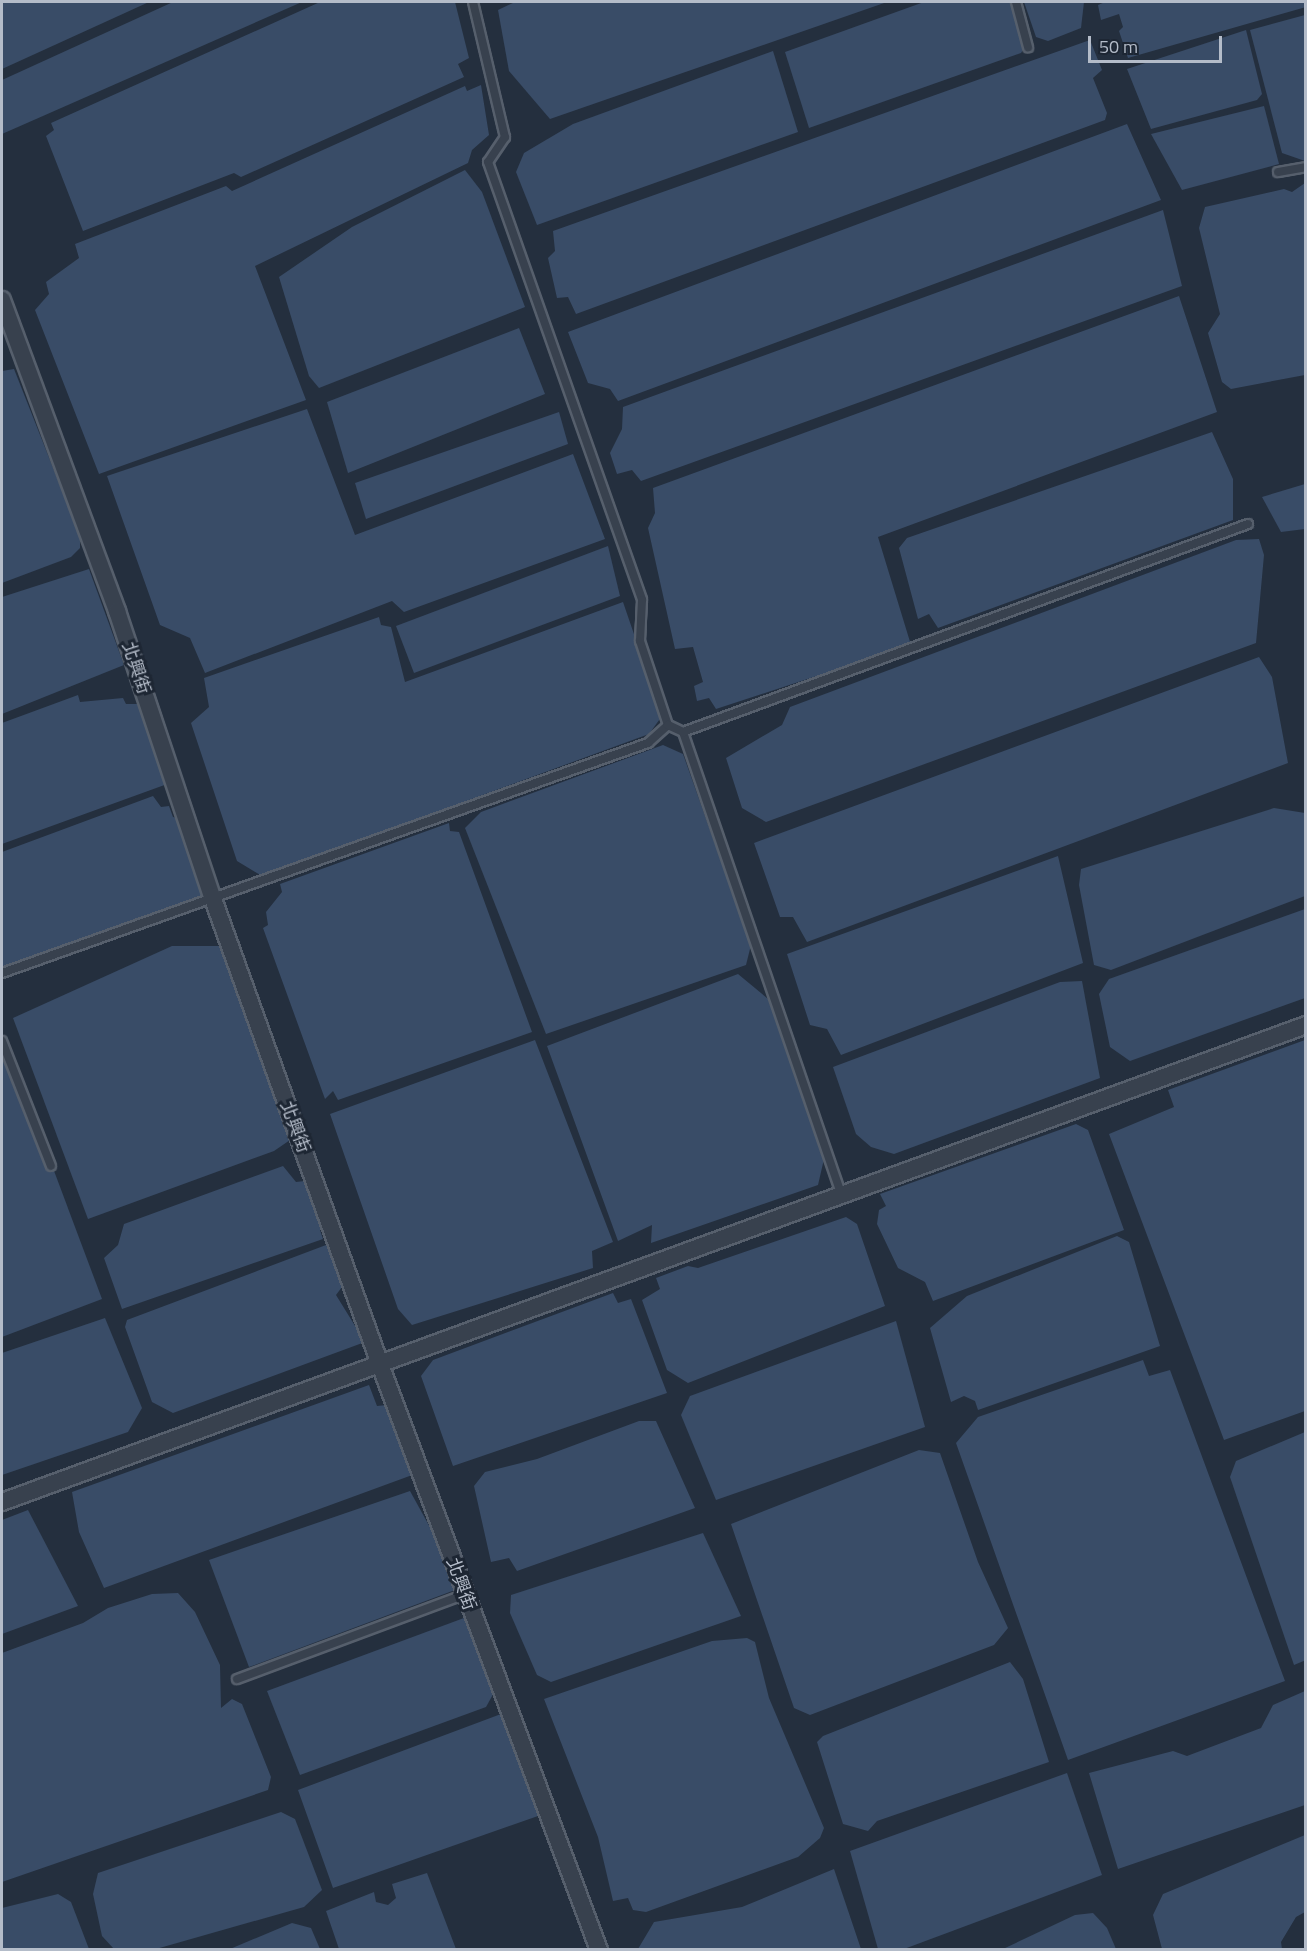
<!DOCTYPE html>
<meta charset="utf-8">
<style>
body{margin:0}
#map{position:relative;width:1307px;height:1951px;overflow:hidden;background:#242f3e;font-family:"Titillium Web","Noto Sans TC",sans-serif}
div>[style]{position:absolute}
.water>*{inset:0;background:#394c67}
.roads{filter:drop-shadow(2px 0 #565f6c) drop-shadow(-2px 0 #565f6c) drop-shadow(0 2px #565f6c) drop-shadow(0 -2px #565f6c)}
.service>*{height:8px;margin:-4px;padding:0 4px;transform-origin:4px;border-radius:4px;background:#38414e}
.minor>*{height:16px;margin:-8px;padding:0 8px;transform-origin:8px;border-radius:8px;background:#38414e}
span{translate:-50% -50%;white-space:nowrap;text-align:center;line-height:1.15;-webkit-text-stroke:6px #1d2633;paint-order:stroke}
.street-label{font-size:18px;color:#b4bcc9}
.frame{position:absolute;inset:0;border:3px solid #b4bcc9;pointer-events:none}
.scale{position:absolute;left:1088px;top:36px;width:134px;height:27px;box-sizing:border-box;border:3px solid #b4bcc9;border-top:0;padding-left:8px;font-size:18px;line-height:21px;white-space:nowrap;color:#b4bcc9;-webkit-text-stroke:4px #1d2633;paint-order:stroke}
</style>
<div id="map">
<div class="water">
<i style="clip-path:polygon(2px 2px,149px 2px,2px 69px)"></i>
<i style="clip-path:polygon(173px 2px,302px 2px,2px 134px,2px 80px)"></i>
<i style="clip-path:polygon(320px 2px,455px 2px,469px 58px,458px 64px,464px 77px,241px 177px,234px 173px,83px 231px,46px 136px,54px 130px,51px 123px)"></i>
<i style="clip-path:polygon(515px 2px,887px 2px,550px 119px,509px 71px,498px 10px)"></i>
<i style="clip-path:polygon(924px 2px,1011px 2px,1027px 43px,1021px 53px,809px 128px,785px 52px)"></i>
<i style="clip-path:polygon(1024px 2px,1084px 2px,1081px 28px,1048px 41px,1036px 37px)"></i>
<i style="clip-path:polygon(1105px 2px,1305px 2px,1306px 7px,1128px 58px,1119px 31px,1123px 27px,1119px 14px,1101px 20px,1098px 5px)"></i>
<i style="clip-path:polygon(1305px 15px,1306px 15px,1305px 161px,1282px 153px,1250px 30px)"></i>
<i style="clip-path:polygon(1246px 30px,1262px 94px,1257px 100px,1151px 129px,1127px 69px)"></i>
<i style="clip-path:polygon(1090px 40px,1102px 70px,1093px 78px,1107px 113px,1105px 120px,576px 314px,568px 297px,557px 298px,548px 258px,555px 251px,553px 231px)"></i>
<i style="clip-path:polygon(773px 51px,798px 132px,537px 225px,516px 172px,524px 153px,573px 124px)"></i>
<i style="clip-path:polygon(481px 85px,489px 135px,472px 150px,468px 163px,255px 266px,306px 400px,99px 474px,35px 310px,49px 294px,46px 282px,79px 258px,75px 244px,226px 186px,232px 191px,465px 86px,467px 91px)"></i>
<i style="clip-path:polygon(1264px 106px,1279px 164px,1182px 190px,1151px 134px)"></i>
<i style="clip-path:polygon(1127px 124px,1161px 200px,618px 401px,610px 389px,588px 383px,568px 332px)"></i>
<i style="clip-path:polygon(465px 170px,482px 192px,525px 307px,319px 388px,309px 376px,279px 277px,352px 227px)"></i>
<i style="clip-path:polygon(1305px 183px,1305px 375px,1231px 389px,1222px 382px,1208px 333px,1220px 314px,1199px 228px,1205px 207px,1284px 189px,1292px 192px)"></i>
<i style="clip-path:polygon(1163px 210px,1182px 286px,641px 481px,632px 470px,617px 474px,610px 453px,622px 429px,623px 407px)"></i>
<i style="clip-path:polygon(1179px 296px,1217px 412px,878px 537px,911px 645px,716px 709px,709px 698px,697px 701px,694px 686px,703px 682px,693px 647px,675px 649px,648px 528px,655px 513px,653px 488px)"></i>
<i style="clip-path:polygon(519px 328px,545px 394px,348px 473px,327px 402px)"></i>
<i style="clip-path:polygon(14px 369px,80px 536px,80px 548px,71px 557px,2px 583px,2px 371px)"></i>
<i style="clip-path:polygon(307px 409px,355px 535px,573px 454px,605px 539px,404px 612px,392px 601px,205px 673px,190px 638px,160px 625px,107px 476px)"></i>
<i style="clip-path:polygon(559px 412px,568px 444px,366px 519px,355px 483px)"></i>
<i style="clip-path:polygon(1212px 432px,1233px 479px,1233px 520px,938px 628px,929px 614px,918px 619px,899px 548px,907px 538px)"></i>
<i style="clip-path:polygon(1305px 484px,1305px 529px,1281px 532px,1262px 497px)"></i>
<i style="clip-path:polygon(1259px 539px,1264px 555px,1256px 643px,766px 822px,742px 808px,726px 758px,782px 725px,790px 707px,1236px 540px)"></i>
<i style="clip-path:polygon(608px 546px,620px 596px,414px 673px,396px 626px)"></i>
<i style="clip-path:polygon(89px 569px,124px 665px,2px 714px,2px 597px)"></i>
<i style="clip-path:polygon(623px 602px,662px 716px,649px 734px,262px 876px,237px 861px,191px 723px,209px 707px,204px 678px,379px 617px,381px 625px,391px 627px,405px 682px)"></i>
<i style="clip-path:polygon(1259px 657px,1272px 677px,1288px 763px,807px 942px,793px 917px,780px 917px,754px 843px)"></i>
<i style="clip-path:polygon(78px 695px,80px 702px,123px 698px,126px 704px,141px 704px,170px 783px,2px 844px,2px 723px)"></i>
<i style="clip-path:polygon(663px 745px,683px 754px,751px 945px,746px 965px,546px 1034px,465px 828px,481px 812px)"></i>
<i style="clip-path:polygon(153px 796px,161px 807px,169px 806px,173px 817px,182px 819px,206px 896px,2px 971px,2px 852px)"></i>
<i style="clip-path:polygon(1274px 808px,1305px 813px,1305px 896px,1111px 970px,1094px 965px,1079px 885px,1081px 869px)"></i>
<i style="clip-path:polygon(449px 823px,450px 831px,459px 832px,532px 1032px,338px 1100px,333px 1091px,325px 1099px,263px 928px,268px 925px,266px 912px,282px 892px,280px 884px)"></i>
<i style="clip-path:polygon(1058px 856px,1083px 963px,841px 1055px,827px 1029px,810px 1025px,787px 954px)"></i>
<i style="clip-path:polygon(1305px 909px,1305px 998px,1130px 1061px,1110px 1047px,1099px 994px,1109px 979px)"></i>
<i style="clip-path:polygon(172px 946px,226px 946px,293px 1138px,274px 1151px,88px 1219px,13px 1018px)"></i>
<i style="clip-path:polygon(738px 974px,773px 1003px,824px 1159px,818px 1185px,651px 1243px,652px 1225px,618px 1241px,547px 1046px)"></i>
<i style="clip-path:polygon(1082px 981px,1100px 1078px,894px 1154px,871px 1147px,856px 1134px,833px 1067px,1060px 982px)"></i>
<i style="clip-path:polygon(2px 1032px,102px 1299px,2px 1337px)"></i>
<i style="clip-path:polygon(535px 1040px,613px 1242px,592px 1251px,593px 1268px,412px 1325px,398px 1309px,330px 1114px)"></i>
<i style="clip-path:polygon(1305px 1040px,1305px 1411px,1224px 1440px,1109px 1134px,1174px 1107px,1168px 1090px)"></i>
<i style="clip-path:polygon(1076px 1124px,1088px 1130px,1124px 1230px,933px 1301px,925px 1282px,898px 1268px,877px 1224px,879px 1210px,886px 1206px,880px 1194px)"></i>
<i style="clip-path:polygon(283px 1166px,296px 1182px,313px 1180px,328px 1228px,320px 1230px,323px 1239px,122px 1309px,104px 1258px,118px 1245px,124px 1224px)"></i>
<i style="clip-path:polygon(846px 1217px,857px 1224px,885px 1306px,688px 1383px,667px 1370px,642px 1300px,660px 1289px,656px 1278px,688px 1266px,698px 1268px)"></i>
<i style="clip-path:polygon(1117px 1236px,1129px 1242px,1160px 1346px,978px 1410px,975px 1401px,964px 1396px,951px 1402px,930px 1328px,967px 1296px)"></i>
<i style="clip-path:polygon(334px 1242px,348px 1279px,336px 1295px,365px 1342px,173px 1413px,152px 1402px,125px 1327px,127px 1320px)"></i>
<i style="clip-path:polygon(613px 1293px,618px 1303px,631px 1299px,667px 1393px,453px 1466px,421px 1376px,433px 1360px)"></i>
<i style="clip-path:polygon(105px 1318px,142px 1408px,128px 1432px,2px 1475px,2px 1353px)"></i>
<i style="clip-path:polygon(896px 1321px,925px 1427px,716px 1500px,681px 1415px,690px 1396px)"></i>
<i style="clip-path:polygon(1143px 1360px,1149px 1376px,1170px 1370px,1285px 1681px,1068px 1760px,956px 1443px,978px 1417px)"></i>
<i style="clip-path:polygon(369px 1385px,377px 1406px,387px 1405px,415px 1474px,104px 1588px,79px 1532px,72px 1492px)"></i>
<i style="clip-path:polygon(639px 1421px,656px 1421px,695px 1508px,517px 1571px,509px 1558px,491px 1562px,474px 1486px,485px 1472px,537px 1459px)"></i>
<i style="clip-path:polygon(1305px 1432px,1306px 1660px,1294px 1665px,1230px 1477px,1236px 1461px)"></i>
<i style="clip-path:polygon(919px 1450px,940px 1453px,978px 1562px,1008px 1628px,994px 1645px,810px 1715px,794px 1708px,731px 1524px)"></i>
<i style="clip-path:polygon(410px 1491px,463px 1587px,249px 1667px,209px 1560px)"></i>
<i style="clip-path:polygon(28px 1510px,78px 1606px,2px 1634px,2px 1520px)"></i>
<i style="clip-path:polygon(703px 1533px,741px 1616px,551px 1682px,537px 1675px,510px 1613px,511px 1595px)"></i>
<i style="clip-path:polygon(178px 1593px,195px 1612px,220px 1665px,221px 1708px,232px 1699px,242px 1704px,271px 1777px,268px 1790px,2px 1882px,2px 1653px,83px 1623px,108px 1608px,152px 1594px)"></i>
<i style="clip-path:polygon(472px 1615px,496px 1689px,486px 1707px,300px 1775px,267px 1691px)"></i>
<i style="clip-path:polygon(747px 1638px,755px 1642px,769px 1698px,824px 1828px,820px 1838px,798px 1857px,646px 1912px,633px 1910px,628px 1898px,613px 1901px,598px 1837px,544px 1699px,712px 1641px)"></i>
<i style="clip-path:polygon(1010px 1662px,1023px 1679px,1049px 1762px,877px 1821px,868px 1831px,843px 1824px,817px 1742px,823px 1736px)"></i>
<i style="clip-path:polygon(1305px 1691px,1305px 1805px,1118px 1869px,1089px 1773px,1173px 1751px,1187px 1756px,1261px 1728px,1273px 1705px)"></i>
<i style="clip-path:polygon(501px 1714px,505px 1727px,512px 1726px,538px 1816px,333px 1888px,298px 1790px)"></i>
<i style="clip-path:polygon(1067px 1773px,1102px 1875px,904px 1949px,878px 1949px,850px 1851px)"></i>
<i style="clip-path:polygon(281px 1812px,295px 1819px,322px 1890px,304px 1907px,156px 1949px,114px 1949px,102px 1936px,93px 1894px,98px 1873px)"></i>
<i style="clip-path:polygon(1305px 1835px,1305px 1912px,1296px 1917px,1281px 1942px,1282px 1949px,1162px 1949px,1153px 1915px,1163px 1894px)"></i>
<i style="clip-path:polygon(834px 1869px,861px 1949px,638px 1949px,654px 1922px,742px 1907px)"></i>
<i style="clip-path:polygon(427px 1873px,456px 1949px,339px 1949px,326px 1911px,374px 1892px,376px 1902px,388px 1905px,396px 1898px,392px 1884px)"></i>
<i style="clip-path:polygon(58px 1894px,71px 1902px,89px 1949px,2px 1949px,2px 1908px)"></i>
<i style="clip-path:polygon(1093px 1913px,1107px 1928px,1116px 1949px,1003px 1949px,1075px 1915px)"></i>
<i style="clip-path:polygon(292px 1923px,311px 1928px,320px 1949px,230px 1949px)"></i>
</div>
<div class="roads">
<div class="service">
<i style="left:473px;top:2px;width:139px;rotate:76.7deg"></i>
<i style="left:505px;top:137px;width:30px;rotate:124deg"></i>
<i style="left:488px;top:162px;width:464px;rotate:70.6deg"></i>
<i style="left:642px;top:600px;width:41px;rotate:92.8deg"></i>
<i style="left:640px;top:641px;width:89px;rotate:71.6deg"></i>
<i style="left:1016px;top:2px;width:47px;rotate:75.1deg"></i>
<i style="left:1278px;top:172px;width:28px;rotate:-10deg"></i>
<i style="left:683px;top:732px;width:491px;rotate:71.1deg"></i>
<i style="left:2px;top:973px;width:686px;rotate:-19.6deg"></i>
<i style="left:648px;top:743px;width:27px;rotate:-42deg"></i>
<i style="left:668px;top:725px;width:17px;rotate:25deg"></i>
<i style="left:683px;top:732px;width:602px;rotate:-20.21deg"></i>
<i style="left:2px;top:1041px;width:134px;rotate:68.6deg"></i>
<i style="left:237px;top:1679px;width:243px;rotate:-20.4deg"></i>
</div>
<div class="minor">
<i style="left:2px;top:300px;width:332px;rotate:69.7deg"></i>
<i style="left:117px;top:611px;width:300px;rotate:71.6deg"></i>
<i style="left:212px;top:896px;width:500px;rotate:70.26deg"></i>
<i style="left:381px;top:1367px;width:622px;rotate:69.5deg"></i>
<i style="left:2px;top:1502px;width:1389px;rotate:-20.09deg"></i>
</div>
</div>
<div class="street-label">
<span style="left:136px;top:668px;rotate:72deg">北興街</span>
<span style="left:295px;top:1127px;rotate:70deg">北興街</span>
<span style="left:461px;top:1584px;rotate:70deg">北興街</span>
</div>
<div class="frame"></div>
<div class="scale">50 m</div>
</div>
